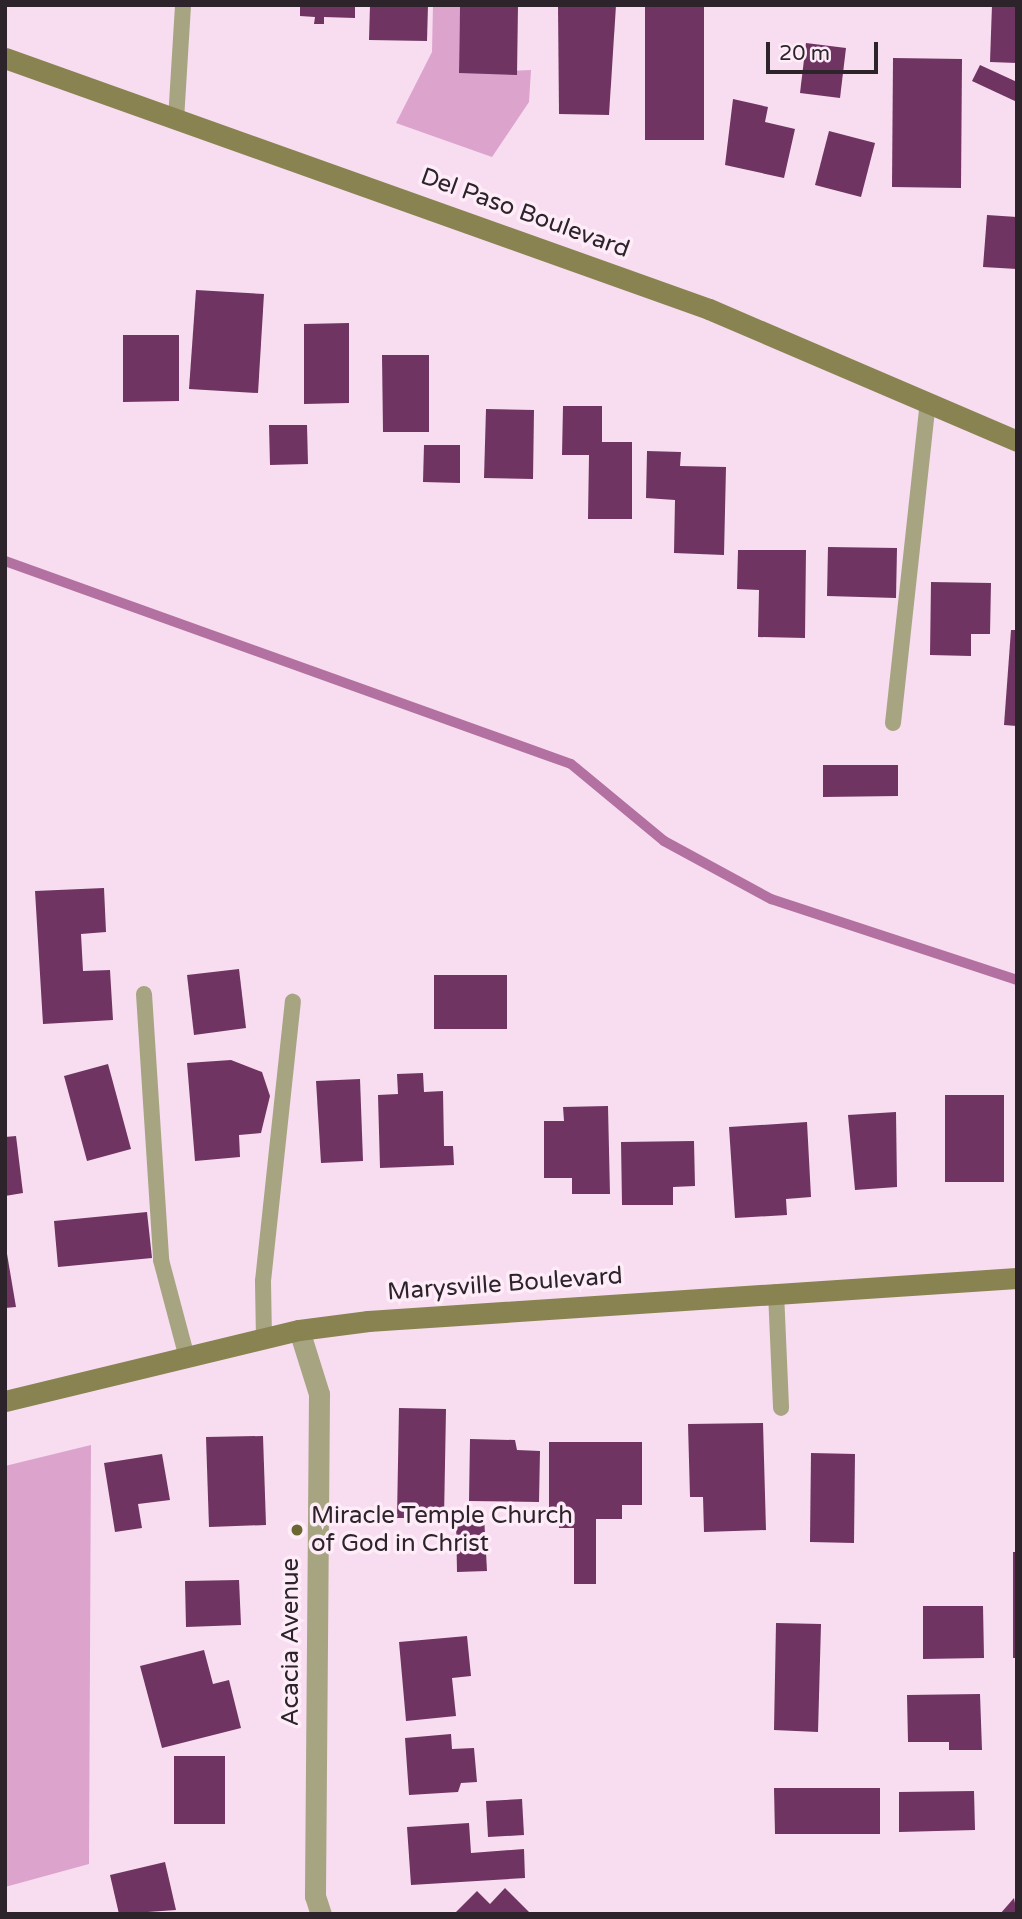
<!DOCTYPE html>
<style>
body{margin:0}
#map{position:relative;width:1022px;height:1919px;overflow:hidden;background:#f7ddef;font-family:"Varela Round",sans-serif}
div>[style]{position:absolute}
.green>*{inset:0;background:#dca3cd}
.stream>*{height:10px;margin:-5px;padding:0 5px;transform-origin:5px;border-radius:5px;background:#b271a1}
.building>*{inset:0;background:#6f3462}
.lane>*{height:16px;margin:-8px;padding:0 8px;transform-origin:8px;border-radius:8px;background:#a7a482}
.street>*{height:21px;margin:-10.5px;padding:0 10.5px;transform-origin:10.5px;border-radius:10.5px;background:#a7a482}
.secondary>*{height:21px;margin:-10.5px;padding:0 10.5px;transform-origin:10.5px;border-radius:10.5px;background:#898351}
.dots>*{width:19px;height:19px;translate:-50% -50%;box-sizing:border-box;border:4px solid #feedf9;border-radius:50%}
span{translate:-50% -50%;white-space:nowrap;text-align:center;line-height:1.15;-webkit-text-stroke:7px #feedf9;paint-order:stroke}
.street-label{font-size:24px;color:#2d232a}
.poi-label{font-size:24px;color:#2d232a}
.left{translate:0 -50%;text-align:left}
.frame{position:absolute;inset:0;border:7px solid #2d232a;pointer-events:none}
.scale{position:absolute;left:766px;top:42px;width:112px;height:32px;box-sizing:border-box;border:4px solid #2d232a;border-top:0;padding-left:9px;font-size:21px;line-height:24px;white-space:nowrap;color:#2d232a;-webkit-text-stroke:5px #feedf9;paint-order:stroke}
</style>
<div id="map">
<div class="green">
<i style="clip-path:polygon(433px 5px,460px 5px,459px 73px,531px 70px,529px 102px,492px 157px,396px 123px,432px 52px)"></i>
<i style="clip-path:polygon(91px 1445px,89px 1864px,5px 1887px,5px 1466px)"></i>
</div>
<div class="stream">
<i style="left:5px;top:561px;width:601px;rotate:19.73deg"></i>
<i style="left:571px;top:764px;width:121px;rotate:39.6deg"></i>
<i style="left:664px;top:841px;width:122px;rotate:28.5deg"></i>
<i style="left:771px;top:899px;width:259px;rotate:18.2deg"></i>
</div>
<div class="building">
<i style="clip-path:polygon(300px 5px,355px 5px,355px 18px,324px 17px,324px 24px,314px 24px,315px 17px,300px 16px)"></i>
<i style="clip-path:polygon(370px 5px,428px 5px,427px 41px,369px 40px)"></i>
<i style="clip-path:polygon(460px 5px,518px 5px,517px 75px,459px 73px)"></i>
<i style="clip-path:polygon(558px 5px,616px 5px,609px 115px,559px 114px)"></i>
<i style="clip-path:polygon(645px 5px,704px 5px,704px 140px,645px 140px)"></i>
<i style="clip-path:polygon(992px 5px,1017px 5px,1017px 63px,990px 62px)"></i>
<i style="clip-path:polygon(806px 43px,846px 48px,840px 98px,800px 93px)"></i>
<i style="clip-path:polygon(893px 58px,962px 59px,961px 188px,892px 187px)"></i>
<i style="clip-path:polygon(980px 65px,1017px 82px,1017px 102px,972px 81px)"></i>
<i style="clip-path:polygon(733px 99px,768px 107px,765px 122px,795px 129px,784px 178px,725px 165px)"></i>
<i style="clip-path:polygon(829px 131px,875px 143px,861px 197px,815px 185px)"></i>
<i style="clip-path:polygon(987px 215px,1017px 217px,1017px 269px,983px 267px)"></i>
<i style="clip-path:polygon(196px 290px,264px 294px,258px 393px,189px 389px)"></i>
<i style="clip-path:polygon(349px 323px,349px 403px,304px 404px,304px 324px)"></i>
<i style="clip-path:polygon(123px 335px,179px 335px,179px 401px,123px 402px)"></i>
<i style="clip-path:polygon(382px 355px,429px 355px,429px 432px,383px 432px)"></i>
<i style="clip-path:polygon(563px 406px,602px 406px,602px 442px,632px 442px,632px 519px,588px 519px,589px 455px,562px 455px)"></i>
<i style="clip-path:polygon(486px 409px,534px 410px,533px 479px,484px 478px)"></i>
<i style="clip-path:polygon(269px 425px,307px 425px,308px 464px,270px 465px)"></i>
<i style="clip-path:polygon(424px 445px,460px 445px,460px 483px,423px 482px)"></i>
<i style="clip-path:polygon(647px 451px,681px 452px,680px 466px,726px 467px,724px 555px,674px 553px,675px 500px,646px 498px)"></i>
<i style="clip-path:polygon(828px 547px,897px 548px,896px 598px,827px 596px)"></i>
<i style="clip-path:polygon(738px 550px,806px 550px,805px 638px,758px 637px,759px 590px,737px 589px)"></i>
<i style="clip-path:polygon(931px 582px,991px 583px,990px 634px,971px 634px,971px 656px,930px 655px)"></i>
<i style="clip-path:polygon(1011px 630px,1017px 630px,1017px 726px,1004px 725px)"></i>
<i style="clip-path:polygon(823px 765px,898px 765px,898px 796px,823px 797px)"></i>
<i style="clip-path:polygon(104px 888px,106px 932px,81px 934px,83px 971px,110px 970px,113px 1020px,43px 1024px,35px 891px)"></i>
<i style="clip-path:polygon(239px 969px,246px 1028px,194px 1035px,187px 975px)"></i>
<i style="clip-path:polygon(434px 975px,507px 975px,507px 1029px,434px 1029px)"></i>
<i style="clip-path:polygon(231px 1060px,262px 1072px,270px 1096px,261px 1133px,239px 1135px,240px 1157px,195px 1161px,187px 1063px)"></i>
<i style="clip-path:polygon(108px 1064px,131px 1149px,87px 1161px,64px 1076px)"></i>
<i style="clip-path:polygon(423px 1073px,424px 1092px,443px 1091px,444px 1146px,453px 1146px,454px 1165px,380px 1168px,378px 1095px,398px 1094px,397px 1074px)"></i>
<i style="clip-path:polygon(360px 1079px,363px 1161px,321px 1163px,316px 1081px)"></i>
<i style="clip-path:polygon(945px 1095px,1004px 1095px,1004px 1182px,945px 1182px)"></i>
<i style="clip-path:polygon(608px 1106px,610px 1194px,572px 1194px,572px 1178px,544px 1178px,544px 1121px,564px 1121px,563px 1107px)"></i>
<i style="clip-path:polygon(896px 1112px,897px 1187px,855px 1190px,848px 1115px)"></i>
<i style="clip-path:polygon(807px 1122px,811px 1197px,786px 1199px,787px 1215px,735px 1218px,729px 1127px)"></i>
<i style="clip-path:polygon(16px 1136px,23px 1193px,5px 1196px,5px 1137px)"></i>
<i style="clip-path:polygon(694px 1141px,695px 1186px,673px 1187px,673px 1205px,622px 1205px,621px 1142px)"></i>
<i style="clip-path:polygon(147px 1212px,152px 1258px,58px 1267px,54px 1221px)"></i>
<i style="clip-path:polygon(5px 1242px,16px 1307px,5px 1308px)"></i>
<i style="clip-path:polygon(399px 1408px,446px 1409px,444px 1518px,397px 1518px)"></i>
<i style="clip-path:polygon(763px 1423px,766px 1530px,704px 1532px,703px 1497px,690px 1497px,688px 1424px)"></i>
<i style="clip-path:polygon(263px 1436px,266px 1525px,209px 1527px,206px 1437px)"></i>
<i style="clip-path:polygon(470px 1439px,515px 1440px,517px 1450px,540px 1451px,539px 1502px,469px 1501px)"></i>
<i style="clip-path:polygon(549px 1442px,642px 1442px,642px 1505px,622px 1505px,622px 1519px,596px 1519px,596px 1584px,574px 1584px,574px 1528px,559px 1528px,559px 1510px,549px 1507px)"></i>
<i style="clip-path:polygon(811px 1453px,855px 1454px,854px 1543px,810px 1542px)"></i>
<i style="clip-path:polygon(162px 1454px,170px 1500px,138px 1504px,142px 1528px,115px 1532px,104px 1463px)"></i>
<i style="clip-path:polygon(484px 1516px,487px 1571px,457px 1572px,456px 1517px)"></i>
<i style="clip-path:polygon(1013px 1552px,1017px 1552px,1017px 1658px,1013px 1658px)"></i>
<i style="clip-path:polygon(239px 1580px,241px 1625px,186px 1627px,185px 1581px)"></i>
<i style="clip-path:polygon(923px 1606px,983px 1606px,984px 1658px,923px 1659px)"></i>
<i style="clip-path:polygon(776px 1623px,821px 1624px,818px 1732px,774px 1730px)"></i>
<i style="clip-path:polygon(467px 1636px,471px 1676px,452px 1678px,456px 1716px,406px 1721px,399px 1642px)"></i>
<i style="clip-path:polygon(204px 1650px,213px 1684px,229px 1680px,241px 1728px,162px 1748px,140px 1666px)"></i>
<i style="clip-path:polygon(980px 1694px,982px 1750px,949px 1750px,949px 1742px,908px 1742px,907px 1695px)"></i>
<i style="clip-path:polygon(451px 1734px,452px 1749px,474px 1748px,477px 1782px,461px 1783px,458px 1792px,409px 1795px,405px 1738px)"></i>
<i style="clip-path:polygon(174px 1756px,225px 1756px,225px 1824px,174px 1824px)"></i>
<i style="clip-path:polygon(774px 1788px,880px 1788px,880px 1834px,775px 1834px)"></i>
<i style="clip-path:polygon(974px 1791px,975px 1830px,899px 1832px,899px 1792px)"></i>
<i style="clip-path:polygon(522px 1799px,524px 1835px,488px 1837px,486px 1801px)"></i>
<i style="clip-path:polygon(469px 1823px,471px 1853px,524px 1849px,525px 1878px,411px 1885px,407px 1827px)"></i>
<i style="clip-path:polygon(165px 1862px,176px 1910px,119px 1914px,110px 1875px)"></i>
<i style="clip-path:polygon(505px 1888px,531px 1914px,454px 1914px,477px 1891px,490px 1904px)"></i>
<i style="clip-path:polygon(1014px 1898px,1017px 1914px,1000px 1914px)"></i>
</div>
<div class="lane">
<i style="left:176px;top:120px;width:115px;rotate:-86.5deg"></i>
<i style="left:893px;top:723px;width:324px;rotate:-83.8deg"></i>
<i style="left:144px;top:994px;width:267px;rotate:86.3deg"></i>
<i style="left:161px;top:1260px;width:101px;rotate:75.1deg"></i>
<i style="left:776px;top:1292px;width:116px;rotate:87.5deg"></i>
<i style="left:264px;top:1339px;width:58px;rotate:-91deg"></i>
<i style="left:263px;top:1281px;width:281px;rotate:-83.9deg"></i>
</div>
<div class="street">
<i style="left:299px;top:1330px;width:67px;rotate:72.6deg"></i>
<i style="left:319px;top:1394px;width:502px;rotate:90.46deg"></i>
<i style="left:315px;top:1896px;width:19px;rotate:72deg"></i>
</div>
<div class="secondary">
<i style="left:5px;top:58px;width:747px;rotate:19.62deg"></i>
<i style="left:709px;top:309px;width:335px;rotate:23.2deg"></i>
<i style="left:5px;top:1401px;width:302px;rotate:-13.6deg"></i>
<i style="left:299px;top:1330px;width:70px;rotate:-7.4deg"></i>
<i style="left:368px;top:1321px;width:650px;rotate:-3.79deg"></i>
</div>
<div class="dots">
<i style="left:297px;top:1530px;background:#6d6633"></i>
</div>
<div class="street-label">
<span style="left:525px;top:213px;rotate:20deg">Del Paso Boulevard</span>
<span style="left:505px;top:1284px;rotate:-4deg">Marysville Boulevard</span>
<span style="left:291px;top:1642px;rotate:-90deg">Acacia Avenue</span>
</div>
<div class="poi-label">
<span class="left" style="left:311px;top:1530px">Miracle Temple Church<br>of God in Christ</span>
</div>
<div class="frame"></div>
<div class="scale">20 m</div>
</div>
